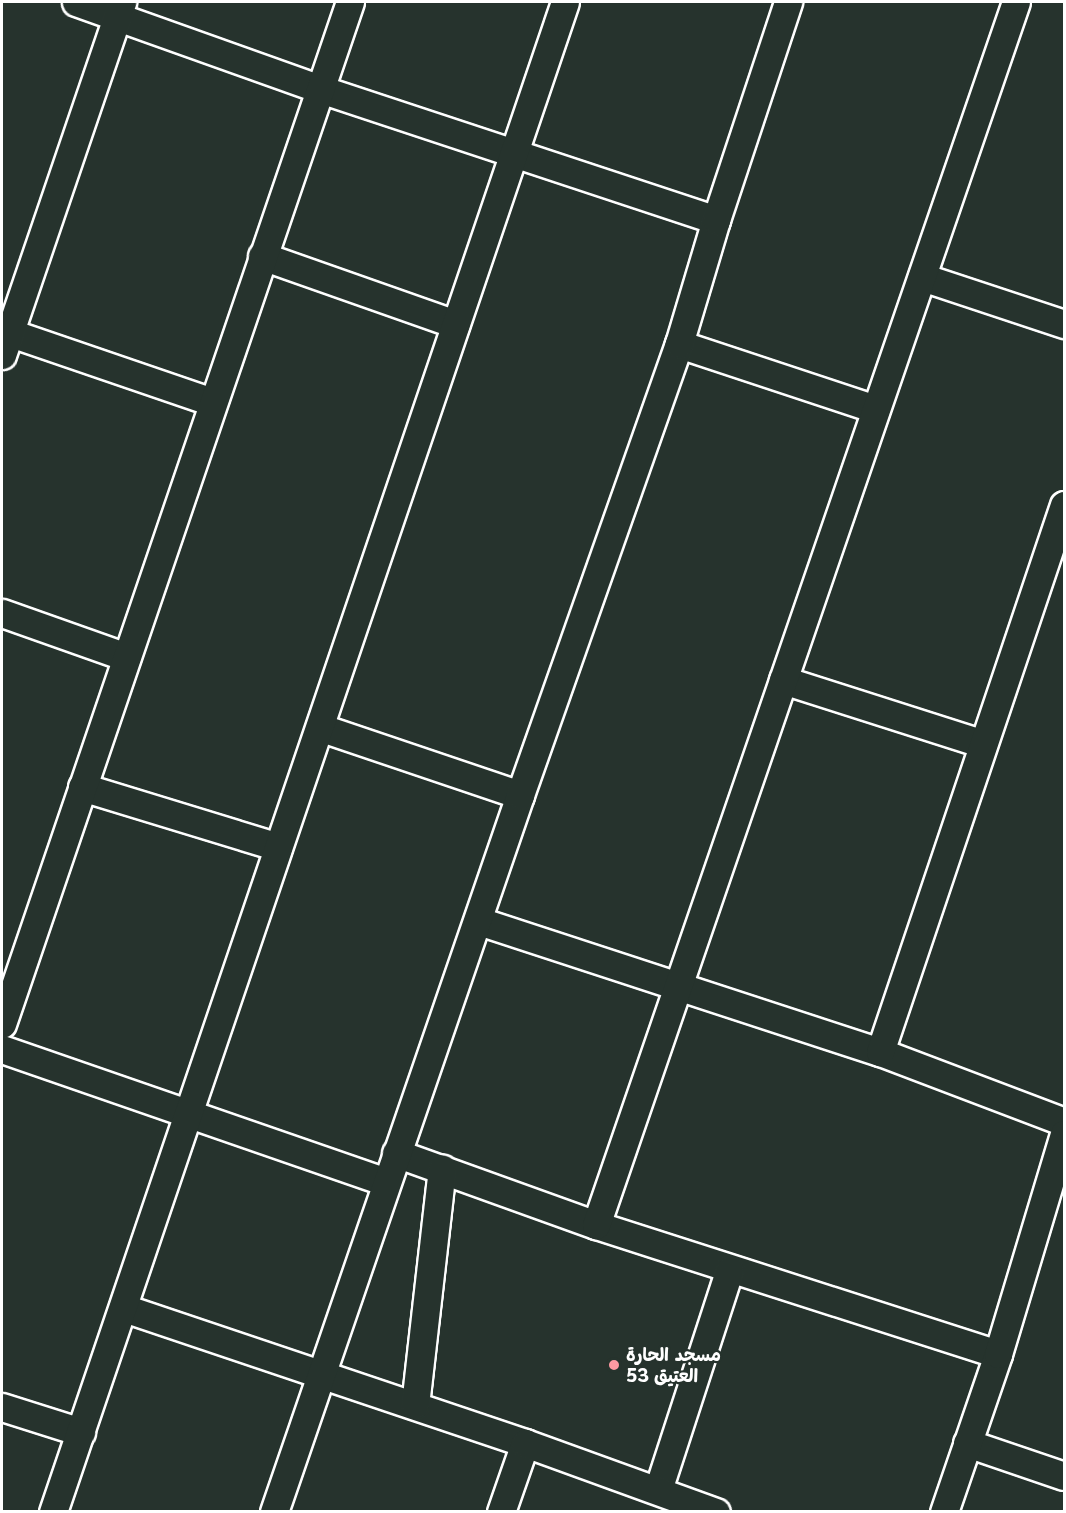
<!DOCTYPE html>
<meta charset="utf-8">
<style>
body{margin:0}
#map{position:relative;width:1066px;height:1513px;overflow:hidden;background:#26332d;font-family:"Playpen Sans","Playpen Sans Arabic",sans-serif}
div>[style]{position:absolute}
.roads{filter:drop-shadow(2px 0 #fff) drop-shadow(-2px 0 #fff) drop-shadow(0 2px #fff) drop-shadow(0 -2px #fff)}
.street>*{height:27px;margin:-13.5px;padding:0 13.5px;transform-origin:13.5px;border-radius:13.5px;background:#26332d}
.dots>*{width:16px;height:16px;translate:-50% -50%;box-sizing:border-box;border:3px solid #26332d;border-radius:50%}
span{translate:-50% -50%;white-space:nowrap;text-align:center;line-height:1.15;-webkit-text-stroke:4.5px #26332d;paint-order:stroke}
.poi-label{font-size:18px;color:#fff;font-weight:700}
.left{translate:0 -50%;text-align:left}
.frame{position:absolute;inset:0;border:3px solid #fff;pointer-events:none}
</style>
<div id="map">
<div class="roads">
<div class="street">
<i style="left:76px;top:2px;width:259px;rotate:19.6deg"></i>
<i style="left:320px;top:89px;width:417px;rotate:18.3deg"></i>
<i style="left:262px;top:256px;width:205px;rotate:19.4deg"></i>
<i style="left:922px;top:277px;width:150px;rotate:18.3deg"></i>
<i style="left:2px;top:330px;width:222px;rotate:18.9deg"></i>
<i style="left:679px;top:344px;width:207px;rotate:18.3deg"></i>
<i style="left:2px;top:355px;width:373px;rotate:-71.2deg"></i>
<i style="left:2px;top:613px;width:132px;rotate:19.5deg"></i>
<i style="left:783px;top:680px;width:210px;rotate:17.7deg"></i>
<i style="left:322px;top:728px;width:209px;rotate:18.7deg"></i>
<i style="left:82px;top:787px;width:205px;rotate:17deg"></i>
<i style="left:479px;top:921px;width:422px;rotate:18.1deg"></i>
<i style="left:880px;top:1052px;width:197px;rotate:20.8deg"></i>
<i style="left:2px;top:1024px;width:1080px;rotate:-71.2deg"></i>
<i style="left:2px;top:1049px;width:406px;rotate:19.1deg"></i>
<i style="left:880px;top:1052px;width:577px;rotate:-71.41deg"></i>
<i style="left:396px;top:1153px;width:213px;rotate:19.8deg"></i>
<i style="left:596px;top:1225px;width:422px;rotate:17.8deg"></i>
<i style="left:596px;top:1225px;width:1293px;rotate:-71.05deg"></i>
<i style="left:124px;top:1308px;width:423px;rotate:18.6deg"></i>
<i style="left:415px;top:1405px;width:238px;rotate:-83.5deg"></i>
<i style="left:2px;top:1407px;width:83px;rotate:17.6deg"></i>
<i style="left:967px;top:1443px;width:102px;rotate:18.8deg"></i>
<i style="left:658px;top:1490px;width:232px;rotate:-72deg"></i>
<i style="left:53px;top:1512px;width:1594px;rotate:-71.27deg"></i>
<i style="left:274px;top:1512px;width:758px;rotate:-71.06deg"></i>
<i style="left:520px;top:795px;width:478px;rotate:-70.6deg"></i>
<i style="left:679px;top:344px;width:129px;rotate:-73.4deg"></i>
<i style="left:716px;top:220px;width:230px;rotate:-71.7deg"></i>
<i style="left:501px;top:1512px;width:73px;rotate:-70.8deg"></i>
<i style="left:525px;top:1443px;width:203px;rotate:19.9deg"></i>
<i style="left:944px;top:1512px;width:167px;rotate:-71.1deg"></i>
<i style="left:998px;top:1354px;width:230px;rotate:-73.3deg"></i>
</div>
</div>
<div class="dots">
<i style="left:614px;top:1365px;background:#ff9aa2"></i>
</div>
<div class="poi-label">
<span class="left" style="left:626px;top:1365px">مسجد الحارة<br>53 العتيق</span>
</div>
<div class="frame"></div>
</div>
